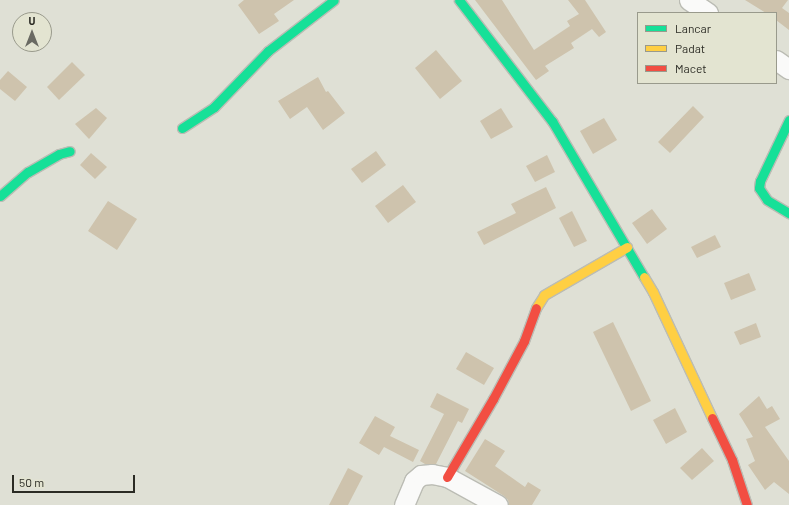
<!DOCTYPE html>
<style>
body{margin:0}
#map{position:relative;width:789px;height:505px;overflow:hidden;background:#dfe0d5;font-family:Barlow,sans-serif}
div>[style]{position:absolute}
.building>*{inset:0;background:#cec3ad}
.roads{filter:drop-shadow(1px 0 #bbbcb4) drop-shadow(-1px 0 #bbbcb4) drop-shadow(0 1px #bbbcb4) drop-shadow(0 -1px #bbbcb4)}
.street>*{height:19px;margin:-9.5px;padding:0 9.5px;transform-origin:9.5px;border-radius:9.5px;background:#fafaf9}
.fast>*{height:9px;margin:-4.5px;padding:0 4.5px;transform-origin:4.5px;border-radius:4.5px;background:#16e098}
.slow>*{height:9px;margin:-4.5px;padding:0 4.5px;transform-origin:4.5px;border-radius:4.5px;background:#ffcf43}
.jam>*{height:9px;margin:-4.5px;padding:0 4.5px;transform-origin:4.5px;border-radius:4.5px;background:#f24e42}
span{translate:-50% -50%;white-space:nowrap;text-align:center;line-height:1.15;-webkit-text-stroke:3.5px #e3e4d1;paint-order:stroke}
.legend{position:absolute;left:637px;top:12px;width:140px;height:72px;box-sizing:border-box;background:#e3e4d1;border:1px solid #999a8c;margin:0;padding:5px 7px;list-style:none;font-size:12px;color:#2b2b24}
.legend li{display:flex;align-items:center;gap:8px;height:20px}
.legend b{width:20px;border:1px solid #999a8c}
.north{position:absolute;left:12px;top:12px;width:40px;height:40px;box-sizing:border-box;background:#e3e4d1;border:1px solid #999a8c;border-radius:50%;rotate:0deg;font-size:11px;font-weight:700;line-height:16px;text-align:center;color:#2b2b24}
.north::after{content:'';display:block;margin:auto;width:14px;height:18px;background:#6a6a62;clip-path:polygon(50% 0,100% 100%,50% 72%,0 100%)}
.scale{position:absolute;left:12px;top:475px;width:123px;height:18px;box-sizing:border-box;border:2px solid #2b2b24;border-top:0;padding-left:5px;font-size:12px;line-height:14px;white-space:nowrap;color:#2b2b24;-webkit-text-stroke:3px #e3e4d1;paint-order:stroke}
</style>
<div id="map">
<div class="building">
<i style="clip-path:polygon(244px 0,294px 0,274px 14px,279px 21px,259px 34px,238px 5px)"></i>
<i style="clip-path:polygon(475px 0,502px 0,534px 50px,570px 26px,567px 21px,579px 14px,568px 0,585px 0,606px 32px,599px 37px,592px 29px,571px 43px,574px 48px,545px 66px,549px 71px,536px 80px)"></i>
<i style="clip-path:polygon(745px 0,788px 0,782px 8px,789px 13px,789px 30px,776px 20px,776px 13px,766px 13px)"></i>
<i style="clip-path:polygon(436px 50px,462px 81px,440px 99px,415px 68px)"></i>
<i style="clip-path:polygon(72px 62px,85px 75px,59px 100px,47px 87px)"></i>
<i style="clip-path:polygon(8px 71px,27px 87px,15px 101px,0 89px,0 80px)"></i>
<i style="clip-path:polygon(318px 77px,326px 92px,328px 91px,345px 113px,323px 130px,307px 107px,290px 119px,278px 101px)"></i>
<i style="clip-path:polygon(693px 106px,704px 117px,670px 153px,658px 142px)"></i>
<i style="clip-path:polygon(96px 108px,107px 118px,89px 139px,75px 124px)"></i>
<i style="clip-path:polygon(501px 108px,513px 127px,491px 139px,480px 121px)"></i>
<i style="clip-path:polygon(604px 118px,617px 140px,593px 154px,580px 131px)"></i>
<i style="clip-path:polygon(376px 151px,386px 165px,362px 183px,351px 169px)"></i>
<i style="clip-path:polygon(91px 153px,107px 167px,95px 179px,80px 165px)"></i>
<i style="clip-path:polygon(547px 155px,555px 172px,535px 182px,526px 166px)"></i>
<i style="clip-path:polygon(403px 185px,416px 202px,388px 223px,375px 206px)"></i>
<i style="clip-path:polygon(546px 187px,556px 208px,484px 245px,477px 232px,516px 213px,511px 204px)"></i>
<i style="clip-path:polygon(108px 201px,137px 219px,117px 250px,88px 231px)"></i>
<i style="clip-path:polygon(652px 209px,667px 229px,647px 244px,632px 223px)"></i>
<i style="clip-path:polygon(572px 211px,587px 241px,574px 247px,559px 218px)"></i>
<i style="clip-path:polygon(715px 235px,721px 247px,697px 258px,691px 247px)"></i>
<i style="clip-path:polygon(749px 273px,756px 290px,731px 300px,724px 283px)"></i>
<i style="clip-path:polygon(613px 322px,651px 401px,631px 411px,593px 332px)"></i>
<i style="clip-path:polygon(756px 323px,761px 337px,740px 345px,734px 332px)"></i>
<i style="clip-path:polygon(466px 352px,494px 368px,484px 385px,456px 369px)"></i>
<i style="clip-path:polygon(437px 393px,469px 409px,462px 423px,458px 421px,436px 464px,425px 464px,420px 461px,444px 414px,430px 407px)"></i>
<i style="clip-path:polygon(759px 396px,767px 409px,772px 406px,780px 419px,765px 427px,789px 461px,789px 494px,774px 482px,765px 490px,748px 465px,755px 461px,746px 439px,753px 437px,739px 414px)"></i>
<i style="clip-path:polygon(675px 408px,687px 432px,666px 444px,653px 420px)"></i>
<i style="clip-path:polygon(375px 416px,395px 427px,390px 436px,419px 450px,413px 462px,384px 447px,379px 455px,359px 443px)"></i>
<i style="clip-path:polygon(485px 439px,505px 451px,495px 466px,525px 487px,528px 482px,541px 490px,532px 505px,509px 505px,508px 500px,504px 496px,465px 471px)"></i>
<i style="clip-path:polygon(702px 448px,714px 461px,692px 480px,680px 468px)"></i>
<i style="clip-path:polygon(348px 468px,363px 476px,348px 505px,329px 505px)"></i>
</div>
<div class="roads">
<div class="street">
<i style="left:689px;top:0;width:23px;rotate:34deg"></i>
<i style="left:776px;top:60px;width:16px;rotate:35deg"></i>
<i style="left:404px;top:505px;width:26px;rotate:-67deg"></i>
<i style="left:414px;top:481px;width:9px;rotate:-41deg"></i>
<i style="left:421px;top:475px;width:11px;rotate:-5deg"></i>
<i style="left:432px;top:474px;width:15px;rotate:11deg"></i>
<i style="left:447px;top:477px;width:58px;rotate:28.8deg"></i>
</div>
<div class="fast">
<i style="left:459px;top:0;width:153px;rotate:52.5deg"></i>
<i style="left:552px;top:121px;width:181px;rotate:59.5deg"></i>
<i style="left:789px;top:120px;width:68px;rotate:115.4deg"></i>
<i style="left:760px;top:181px;width:7px;rotate:98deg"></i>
<i style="left:759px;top:188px;width:14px;rotate:56deg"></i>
<i style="left:767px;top:200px;width:26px;rotate:31deg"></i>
<i style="left:182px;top:128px;width:38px;rotate:-33deg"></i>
<i style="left:214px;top:107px;width:78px;rotate:-46deg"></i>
<i style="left:268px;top:51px;width:83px;rotate:-37.7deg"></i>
<i style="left:0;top:196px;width:37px;rotate:-41deg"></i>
<i style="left:28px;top:172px;width:36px;rotate:-30deg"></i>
<i style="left:59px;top:154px;width:11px;rotate:-15deg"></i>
</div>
<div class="slow">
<i style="left:644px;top:277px;width:17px;rotate:59deg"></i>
<i style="left:653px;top:292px;width:139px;rotate:64.9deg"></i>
<i style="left:536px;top:308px;width:15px;rotate:-58deg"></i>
<i style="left:544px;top:295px;width:96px;rotate:-30deg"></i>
</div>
<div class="jam">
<i style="left:712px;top:418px;width:47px;rotate:64.5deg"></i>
<i style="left:732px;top:460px;width:47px;rotate:71.6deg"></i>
<i style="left:447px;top:477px;width:91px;rotate:-59.5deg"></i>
<i style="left:493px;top:399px;width:66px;rotate:-61.9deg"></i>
<i style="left:524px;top:341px;width:35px;rotate:-70deg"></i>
</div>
</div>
<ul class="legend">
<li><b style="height:5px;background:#16e098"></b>Lancar</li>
<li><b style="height:5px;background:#ffcf43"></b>Padat</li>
<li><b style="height:5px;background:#f24e42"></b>Macet</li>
</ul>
<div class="north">U</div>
<div class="scale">50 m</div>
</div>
